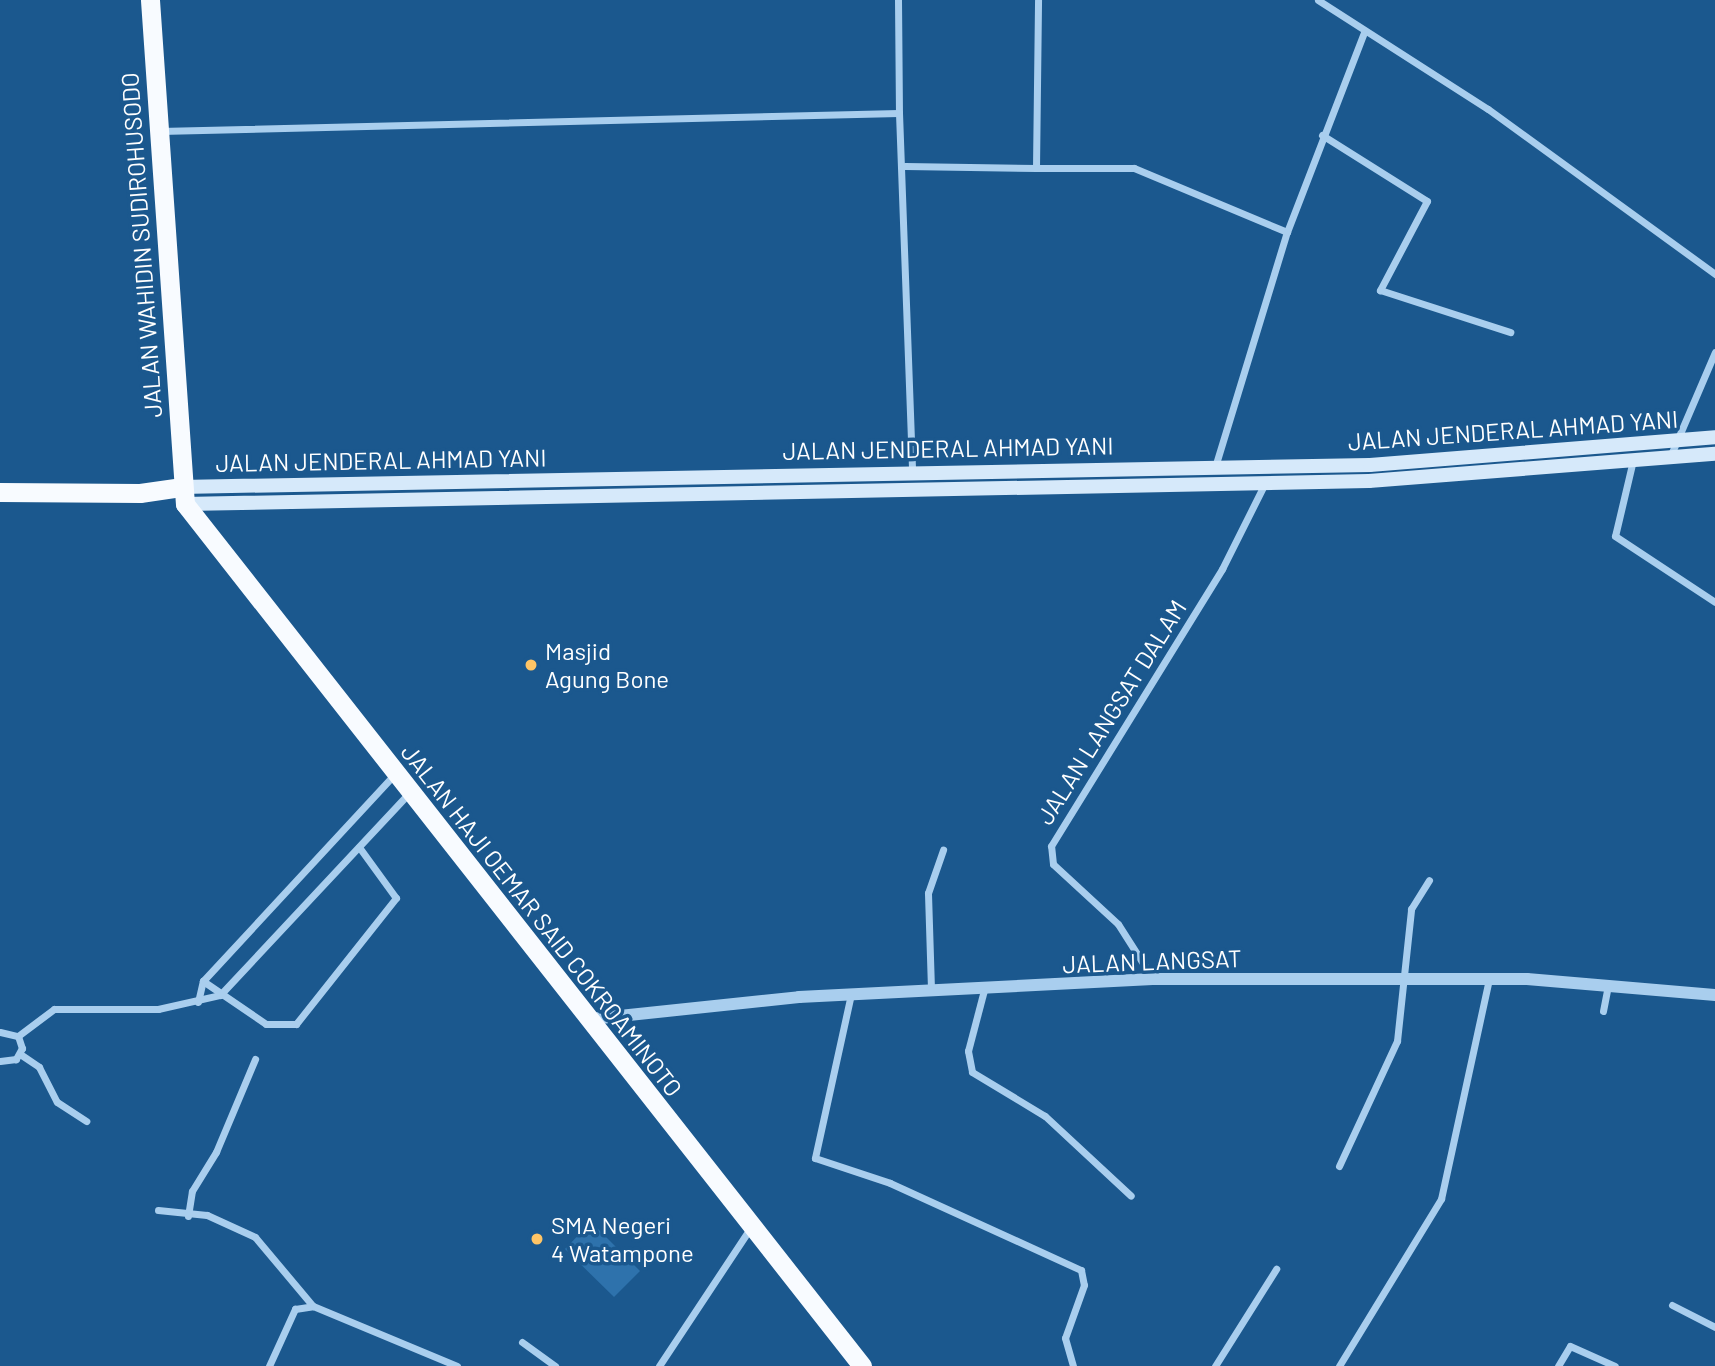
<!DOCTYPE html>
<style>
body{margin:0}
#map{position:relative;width:1715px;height:1366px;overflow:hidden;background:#1b588e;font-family:Barlow,sans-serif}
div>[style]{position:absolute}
.green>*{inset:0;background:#2e72ac}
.minor>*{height:7px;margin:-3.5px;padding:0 3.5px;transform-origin:3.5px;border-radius:3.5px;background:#a9ceee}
.tertiary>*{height:12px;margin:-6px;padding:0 6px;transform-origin:6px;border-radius:6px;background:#a9ceee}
.secondary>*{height:14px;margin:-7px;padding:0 7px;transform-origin:7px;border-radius:7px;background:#d6e9fa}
.trunk>*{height:19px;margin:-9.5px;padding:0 9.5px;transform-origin:9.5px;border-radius:9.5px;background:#f8fbff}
.dots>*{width:19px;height:19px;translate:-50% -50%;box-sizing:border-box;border:4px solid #1b588e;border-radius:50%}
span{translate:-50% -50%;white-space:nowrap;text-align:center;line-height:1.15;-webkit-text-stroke:7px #1b588e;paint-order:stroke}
.street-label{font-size:24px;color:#fff}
.poi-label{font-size:24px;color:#fff}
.left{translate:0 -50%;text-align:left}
</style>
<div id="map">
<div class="green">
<i style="clip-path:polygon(591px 1222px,640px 1271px,614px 1297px,565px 1249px)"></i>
</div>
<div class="minor">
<i style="left:898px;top:0;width:113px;rotate:89.5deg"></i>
<i style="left:1318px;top:0;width:202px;rotate:32.7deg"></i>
<i style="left:1488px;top:109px;width:281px;rotate:36deg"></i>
<i style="left:160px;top:131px;width:739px;rotate:-1.4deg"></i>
<i style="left:899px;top:113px;width:358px;rotate:87.9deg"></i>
<i style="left:1322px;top:135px;width:124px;rotate:32.2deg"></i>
<i style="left:1427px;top:201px;width:101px;rotate:117.8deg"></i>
<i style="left:1380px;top:290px;width:137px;rotate:17.9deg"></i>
<i style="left:905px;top:166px;width:131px;rotate:0.9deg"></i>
<i style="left:1036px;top:168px;width:168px;rotate:-89.3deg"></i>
<i style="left:1036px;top:168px;width:98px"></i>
<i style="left:1134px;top:168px;width:166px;rotate:22.7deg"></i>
<i style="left:1670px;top:457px;width:114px;rotate:-66.8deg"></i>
<i style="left:1633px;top:460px;width:78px;rotate:103.3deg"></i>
<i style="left:1615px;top:536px;width:120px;rotate:33.4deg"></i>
<i style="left:1215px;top:467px;width:246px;rotate:-73deg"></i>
<i style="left:1287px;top:232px;width:214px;rotate:-68.9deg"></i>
<i style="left:1153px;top:979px;width:65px;rotate:-122.5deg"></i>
<i style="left:1118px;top:924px;width:88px;rotate:-137.3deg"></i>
<i style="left:1053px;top:864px;width:18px;rotate:-96deg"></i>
<i style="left:1051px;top:846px;width:326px;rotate:-58.3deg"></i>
<i style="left:1222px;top:569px;width:96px;rotate:-63.4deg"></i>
<i style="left:203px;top:981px;width:76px;rotate:34.3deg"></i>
<i style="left:266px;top:1024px;width:30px"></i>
<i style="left:296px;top:1024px;width:161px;rotate:-51.6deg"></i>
<i style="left:396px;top:898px;width:63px;rotate:-126deg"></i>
<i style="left:931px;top:989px;width:96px;rotate:-91.8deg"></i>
<i style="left:928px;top:893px;width:46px;rotate:-70.8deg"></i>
<i style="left:984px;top:990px;width:63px;rotate:104.7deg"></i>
<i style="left:968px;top:1051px;width:21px;rotate:79deg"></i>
<i style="left:972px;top:1072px;width:85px;rotate:31.1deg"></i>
<i style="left:1045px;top:1116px;width:117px;rotate:42.9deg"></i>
<i style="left:851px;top:994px;width:168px;rotate:102.4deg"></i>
<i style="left:815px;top:1158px;width:79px;rotate:18.4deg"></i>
<i style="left:890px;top:1183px;width:210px;rotate:24.5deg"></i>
<i style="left:1081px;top:1270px;width:15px;rotate:79deg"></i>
<i style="left:1084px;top:1285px;width:56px;rotate:109.7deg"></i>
<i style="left:1065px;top:1338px;width:29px;rotate:74deg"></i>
<i style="left:198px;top:1002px;width:22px;rotate:-77deg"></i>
<i style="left:203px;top:981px;width:282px;rotate:-47.2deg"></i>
<i style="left:1603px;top:1011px;width:25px;rotate:-79deg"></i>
<i style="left:0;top:1032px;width:18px;rotate:13deg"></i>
<i style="left:18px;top:1036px;width:13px;rotate:72deg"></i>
<i style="left:22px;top:1048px;width:13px;rotate:119deg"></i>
<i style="left:16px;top:1059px;width:16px;rotate:173deg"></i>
<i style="left:18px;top:1036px;width:45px;rotate:-36.9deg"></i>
<i style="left:54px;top:1009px;width:104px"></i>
<i style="left:158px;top:1009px;width:64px;rotate:-12.7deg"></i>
<i style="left:220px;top:995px;width:277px;rotate:-46.9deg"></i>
<i style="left:20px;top:1054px;width:23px;rotate:34deg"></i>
<i style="left:39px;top:1067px;width:39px;rotate:63deg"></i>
<i style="left:57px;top:1102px;width:35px;rotate:33deg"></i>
<i style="left:1339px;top:1166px;width:138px;rotate:-65.1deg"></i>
<i style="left:1397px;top:1041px;width:133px;rotate:-83.9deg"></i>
<i style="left:1411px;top:909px;width:34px;rotate:-58deg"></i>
<i style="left:158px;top:1210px;width:49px;rotate:5.8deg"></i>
<i style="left:207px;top:1215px;width:53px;rotate:24.6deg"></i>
<i style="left:255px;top:1237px;width:90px;rotate:50deg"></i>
<i style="left:188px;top:1216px;width:25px;rotate:-81deg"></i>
<i style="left:192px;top:1191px;width:46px;rotate:-58.4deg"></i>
<i style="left:216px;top:1152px;width:101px;rotate:-67.2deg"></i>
<i style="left:1672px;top:1305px;width:48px;rotate:27.1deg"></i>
<i style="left:522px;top:1342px;width:41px;rotate:36deg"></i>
<i style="left:269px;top:1366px;width:63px;rotate:-65.5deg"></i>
<i style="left:295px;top:1309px;width:18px;rotate:-9deg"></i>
<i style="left:313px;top:1306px;width:156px;rotate:22.6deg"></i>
<i style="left:659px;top:1366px;width:167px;rotate:-56.5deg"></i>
<i style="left:1215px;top:1366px;width:115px;rotate:-57.8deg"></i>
<i style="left:1339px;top:1366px;width:196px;rotate:-58.6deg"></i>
<i style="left:1441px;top:1199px;width:226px;rotate:-77.7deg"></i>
<i style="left:1558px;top:1366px;width:23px;rotate:-59deg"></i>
<i style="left:1570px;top:1346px;width:49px;rotate:24deg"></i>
</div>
<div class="tertiary">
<i style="left:591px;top:1019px;width:209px;rotate:-6deg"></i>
<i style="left:799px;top:997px;width:354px;rotate:-2.9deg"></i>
<i style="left:1153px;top:979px;width:374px"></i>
<i style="left:1527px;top:979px;width:189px;rotate:4.9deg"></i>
</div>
<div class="secondary">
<i style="left:181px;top:487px;width:1189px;rotate:-1.06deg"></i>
<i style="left:1370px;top:465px;width:346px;rotate:-4.6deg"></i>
<i style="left:185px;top:504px;width:1184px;rotate:-1.11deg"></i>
<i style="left:1369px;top:481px;width:347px;rotate:-4.5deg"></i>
</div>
<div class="trunk">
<i style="left:150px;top:0;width:505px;rotate:86.03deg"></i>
<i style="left:185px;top:504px;width:1096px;rotate:51.85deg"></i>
<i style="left:0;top:492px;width:140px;rotate:0.4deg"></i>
<i style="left:140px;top:493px;width:41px;rotate:-8.3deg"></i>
</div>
<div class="dots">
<i style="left:531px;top:665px;background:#ffc566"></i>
<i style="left:537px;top:1239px;background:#ffc566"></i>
</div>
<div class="street-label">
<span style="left:141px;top:245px;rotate:-94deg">JALAN WAHIDIN SUDIROHUSODO</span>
<span style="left:1513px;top:430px;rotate:-4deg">JALAN JENDERAL AHMAD YANI</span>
<span style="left:948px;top:448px;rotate:-1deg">JALAN JENDERAL AHMAD YANI</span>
<span style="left:381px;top:460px;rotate:-1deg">JALAN JENDERAL AHMAD YANI</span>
<span style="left:1111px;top:712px;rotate:-58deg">JALAN LANGSAT DALAM</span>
<span style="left:542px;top:920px;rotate:52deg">JALAN HAJI OEMAR SAID COKROAMINOTO</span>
<span style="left:1152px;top:961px;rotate:-2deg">JALAN LANGSAT</span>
</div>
<div class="poi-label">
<span class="left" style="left:545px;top:665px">Masjid<br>Agung Bone</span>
<span class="left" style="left:551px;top:1239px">SMA Negeri<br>4 Watampone</span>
</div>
</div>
